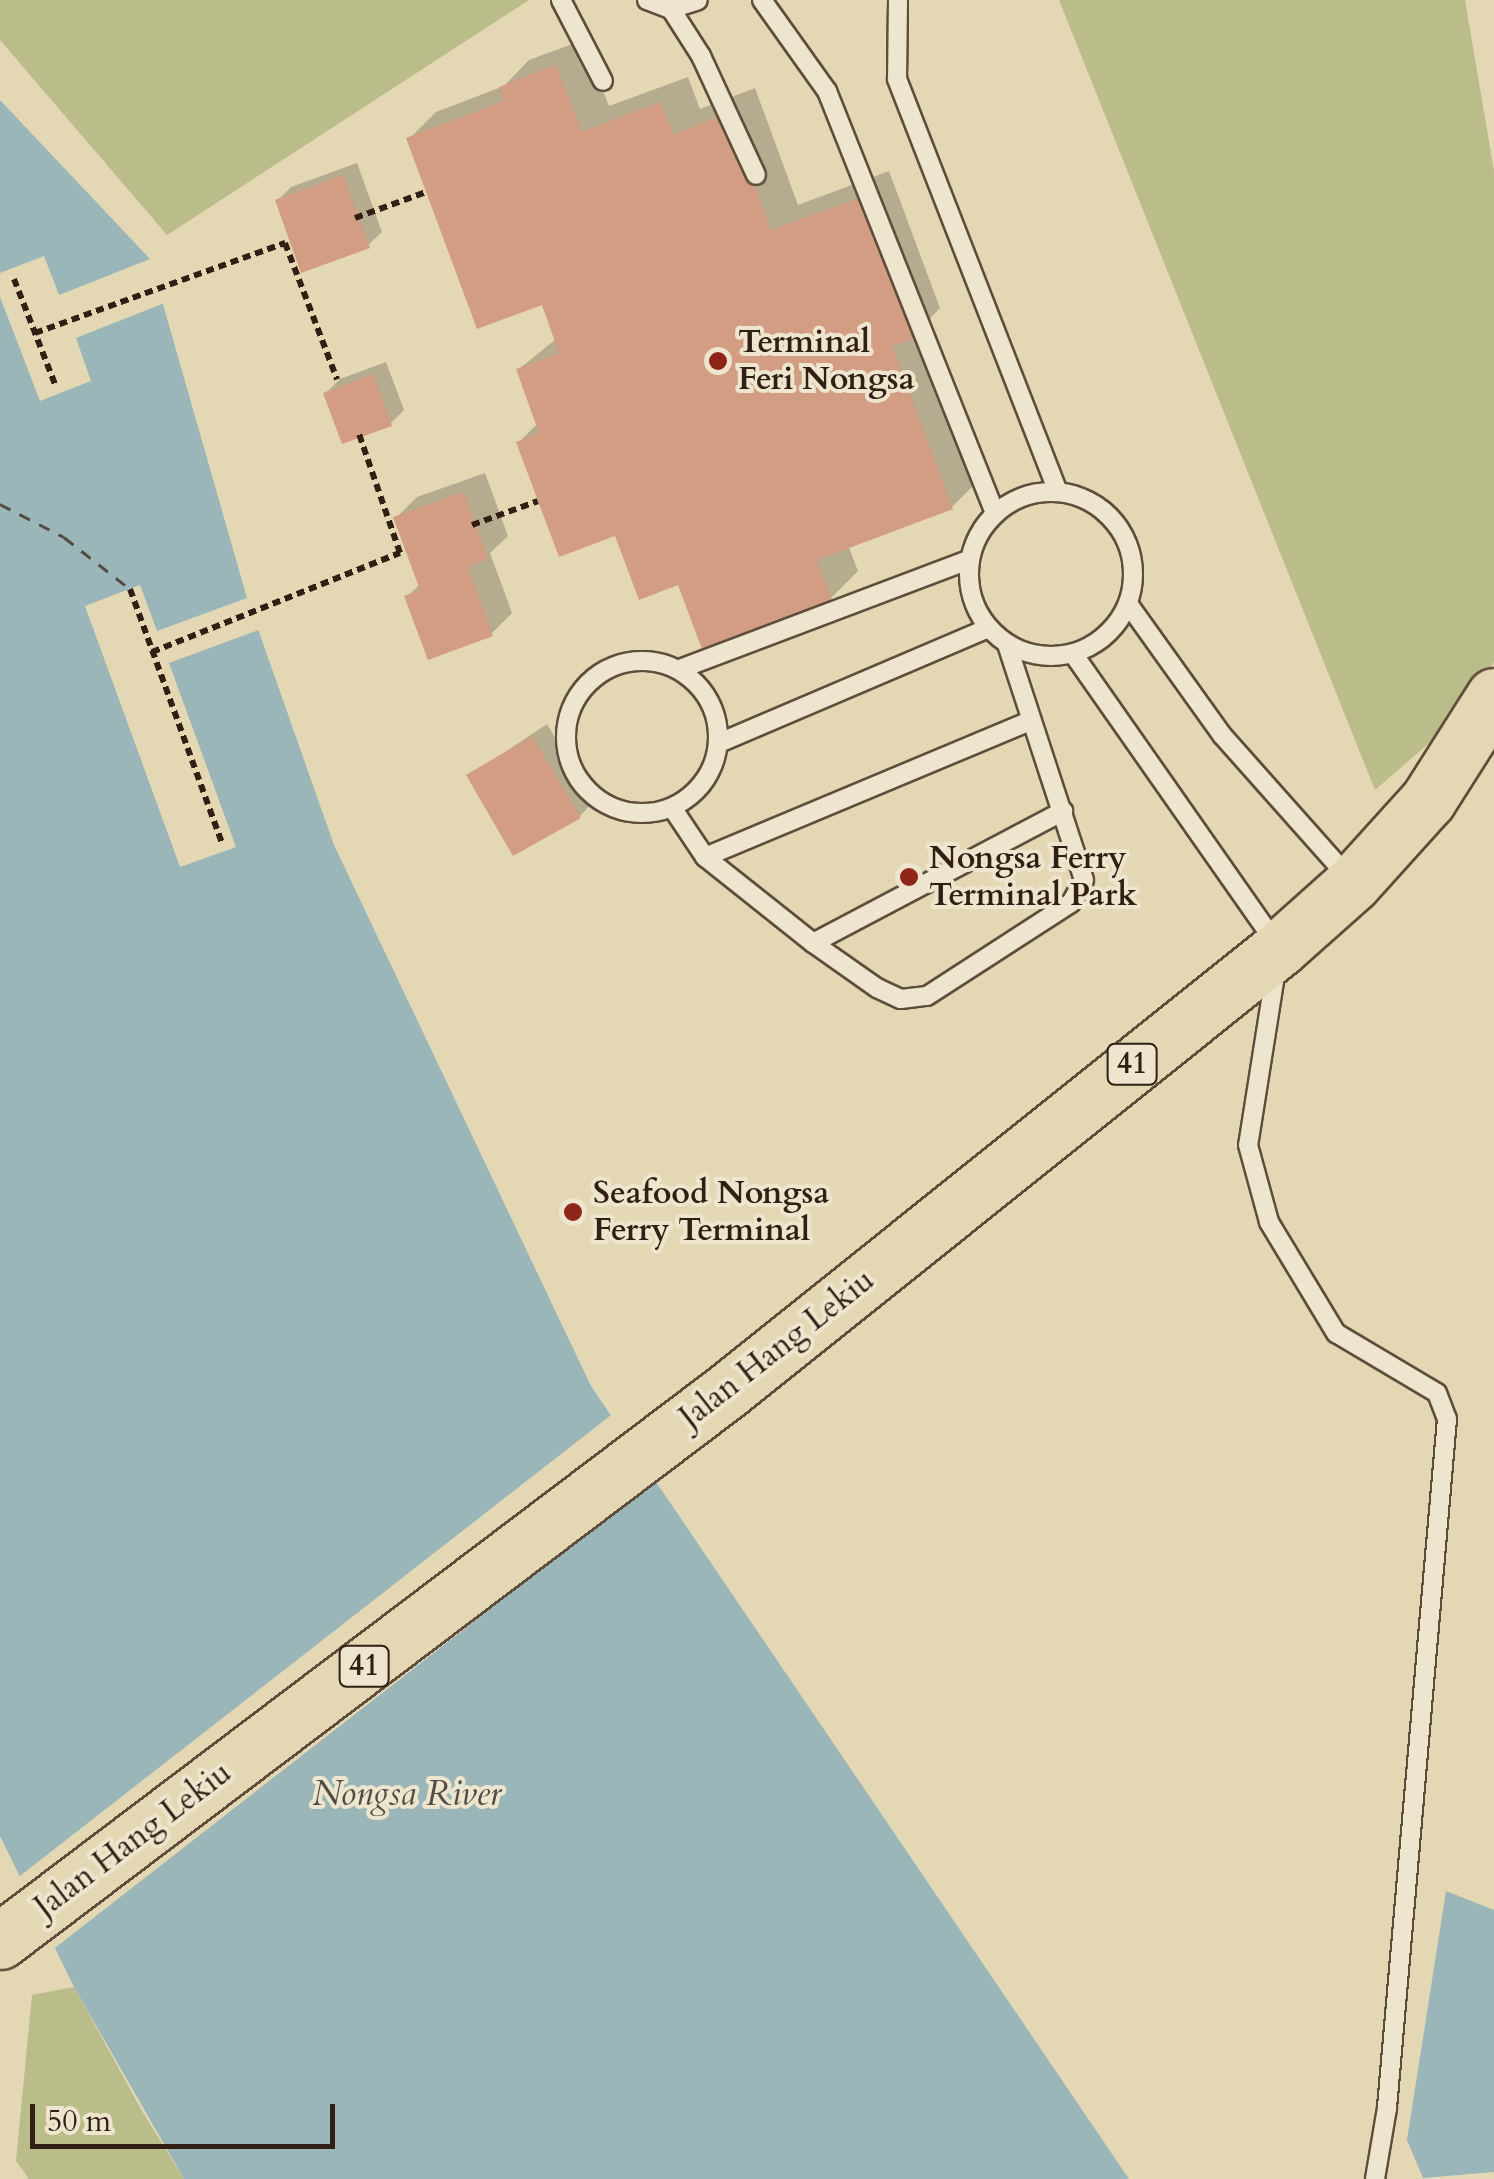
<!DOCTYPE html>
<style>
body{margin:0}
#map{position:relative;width:1494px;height:2179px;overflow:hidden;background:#e3d7b4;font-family:Cardo,serif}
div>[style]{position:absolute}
.green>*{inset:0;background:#babc89}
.water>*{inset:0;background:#9bb6b9}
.pier>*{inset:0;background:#e3d7b4}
.shadow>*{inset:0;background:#0003}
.ferry>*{height:2.5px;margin-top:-1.25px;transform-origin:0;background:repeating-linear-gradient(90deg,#524c45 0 12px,transparent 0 22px)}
.building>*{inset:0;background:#d29d82}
.path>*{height:6px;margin-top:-3px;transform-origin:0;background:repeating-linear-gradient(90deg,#321f13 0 8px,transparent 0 13px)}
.roads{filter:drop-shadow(2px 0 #5e4d3b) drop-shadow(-2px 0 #5e4d3b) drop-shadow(0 2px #5e4d3b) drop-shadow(0 -2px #5e4d3b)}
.lane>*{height:18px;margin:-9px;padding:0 9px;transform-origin:9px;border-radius:9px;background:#ede5ce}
.lane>.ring{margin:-9px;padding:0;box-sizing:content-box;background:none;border:18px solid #ede5ce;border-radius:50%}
.highway>*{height:55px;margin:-27.5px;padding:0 27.5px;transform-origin:27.5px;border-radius:27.5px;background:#e3d7b4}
.dots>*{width:28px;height:28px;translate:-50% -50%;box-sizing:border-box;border:5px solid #ede5ce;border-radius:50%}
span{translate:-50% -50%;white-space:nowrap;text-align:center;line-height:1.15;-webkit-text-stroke:8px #ede5ce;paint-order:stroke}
.shield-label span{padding:2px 8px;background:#ede5ce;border:2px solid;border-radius:8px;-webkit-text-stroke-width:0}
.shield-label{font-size:30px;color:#321f13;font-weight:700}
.poi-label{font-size:32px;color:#321f13;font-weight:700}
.left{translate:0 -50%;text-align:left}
.street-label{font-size:32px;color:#321f13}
.water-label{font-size:35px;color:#524c45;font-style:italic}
.scale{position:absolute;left:30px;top:2104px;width:305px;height:45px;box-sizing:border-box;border:5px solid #321f13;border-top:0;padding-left:12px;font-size:30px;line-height:35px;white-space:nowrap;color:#321f13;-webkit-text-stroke:8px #ede5ce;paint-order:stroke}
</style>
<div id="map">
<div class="green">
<i style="clip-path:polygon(0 0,529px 0,167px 235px,0 40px)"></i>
<i style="clip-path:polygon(1059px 0,1465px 0,1494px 171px,1494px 662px,1459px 717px,1375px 790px)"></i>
<i style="clip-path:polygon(74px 1987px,142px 2111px,184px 2179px,29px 2179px,16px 2161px,32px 1995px)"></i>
</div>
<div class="water">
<i style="clip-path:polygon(0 100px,150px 259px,247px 598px,334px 845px,591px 1386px,1129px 2179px,184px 2179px,74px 1987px,0 1836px)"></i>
<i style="clip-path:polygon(1446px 1891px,1494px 1910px,1494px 2172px,1423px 2178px,1407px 2140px)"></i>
</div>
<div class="pier">
<i style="clip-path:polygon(44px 256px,59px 295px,150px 259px,167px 302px,76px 338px,91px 381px,40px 401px,0 297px,0 273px)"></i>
<i style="clip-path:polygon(140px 585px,157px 631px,247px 598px,259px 630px,169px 663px,236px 847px,180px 867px,85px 606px)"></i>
<i style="clip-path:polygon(615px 1412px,662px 1475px,51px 1951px,16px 1879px)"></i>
</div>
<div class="shadow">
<i style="clip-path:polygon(583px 40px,609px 106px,688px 77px,700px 109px,755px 88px,798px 205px,889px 171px,940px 308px,922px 327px,979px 480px,952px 507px,848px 545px,858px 571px,831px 598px,680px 582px,519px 442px,538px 423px,518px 370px,557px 338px,543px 302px,409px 139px,436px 112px,504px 86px,529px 60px)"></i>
<i style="clip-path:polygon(357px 163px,382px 232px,368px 245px,277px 201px,291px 187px)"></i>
<i style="clip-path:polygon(386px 362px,404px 410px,390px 424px,326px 393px,340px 379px)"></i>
<i style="clip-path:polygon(485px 473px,508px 536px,490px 553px,512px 613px,491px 634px,407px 597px,420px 584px,396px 518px,417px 497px)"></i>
<i style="clip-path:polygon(547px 724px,593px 802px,580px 816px,469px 776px)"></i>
</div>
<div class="ferry">
<i style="left:0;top:504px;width:72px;rotate:27.3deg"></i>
<i style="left:64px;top:537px;width:84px;rotate:38.2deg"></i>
</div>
<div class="building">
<i style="clip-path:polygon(556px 65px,582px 132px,660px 102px,673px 134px,728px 114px,771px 230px,862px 197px,915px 338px,892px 346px,953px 509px,817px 560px,832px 600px,702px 649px,678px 585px,639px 600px,615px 536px,559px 557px,516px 442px,539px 433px,516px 369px,559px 353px,542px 305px,477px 329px,406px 138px,504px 101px,499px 87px)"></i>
<i style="clip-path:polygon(343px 175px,370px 248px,301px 273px,275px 200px)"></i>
<i style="clip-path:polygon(373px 374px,392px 426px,342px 444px,323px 393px)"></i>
<i style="clip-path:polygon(464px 492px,488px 559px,468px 567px,493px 636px,428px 660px,404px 596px,420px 590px,393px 517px)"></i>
<i style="clip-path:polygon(532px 736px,581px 818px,513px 856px,466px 775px)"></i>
</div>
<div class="path">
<i style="left:355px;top:218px;width:76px;rotate:-20.1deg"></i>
<i style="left:14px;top:279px;width:116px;rotate:68.7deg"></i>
<i style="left:35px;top:333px;width:266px;rotate:-19.8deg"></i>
<i style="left:285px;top:243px;width:146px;rotate:69.1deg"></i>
<i style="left:472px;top:525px;width:70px;rotate:-20deg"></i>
<i style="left:130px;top:589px;width:270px;rotate:70.1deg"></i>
<i style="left:152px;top:652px;width:267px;rotate:-21.8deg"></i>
<i style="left:400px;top:553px;width:126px;rotate:-109deg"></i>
</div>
<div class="roads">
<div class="lane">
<i style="left:561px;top:0;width:91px;rotate:62.6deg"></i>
<i style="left:647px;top:0;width:26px;rotate:21deg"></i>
<i style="left:671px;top:9px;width:28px;rotate:-18deg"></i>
<i style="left:762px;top:0;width:112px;rotate:54.5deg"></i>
<i style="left:827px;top:91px;width:454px;rotate:68.3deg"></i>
<i style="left:898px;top:0;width:79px;rotate:90.7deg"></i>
<i style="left:897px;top:79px;width:441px;rotate:68.7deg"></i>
<i style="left:671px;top:9px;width:56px;rotate:57.4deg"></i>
<i style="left:701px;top:56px;width:131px;rotate:65.2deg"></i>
<i class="ring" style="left:969px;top:492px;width:146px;height:146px"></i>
<i style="left:1129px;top:605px;width:160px;rotate:54.4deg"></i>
<i style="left:1222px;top:735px;width:190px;rotate:48.4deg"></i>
<i style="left:1074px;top:655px;width:353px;rotate:55deg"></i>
<i class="ring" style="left:566px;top:661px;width:134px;height:134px"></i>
<i style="left:680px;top:669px;width:309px;rotate:-20.7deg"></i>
<i style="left:719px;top:743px;width:293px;rotate:-23.1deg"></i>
<i style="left:673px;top:809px;width:58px;rotate:56.3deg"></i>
<i style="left:705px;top:857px;width:138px;rotate:38.5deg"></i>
<i style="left:813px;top:943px;width:78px;rotate:35.1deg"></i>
<i style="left:877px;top:988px;width:26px;rotate:25deg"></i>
<i style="left:901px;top:999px;width:26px;rotate:-7deg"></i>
<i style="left:927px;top:996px;width:171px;rotate:-32.9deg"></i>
<i style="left:1071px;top:903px;width:26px;rotate:-61deg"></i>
<i style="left:1084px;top:880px;width:248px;rotate:-108.1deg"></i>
<i style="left:705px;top:857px;width:352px;rotate:-22.7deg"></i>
<i style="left:813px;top:943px;width:283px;rotate:-27.8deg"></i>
<i style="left:1276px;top:969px;width:178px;rotate:99deg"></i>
<i style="left:1248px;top:1145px;width:80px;rotate:74.7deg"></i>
<i style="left:1269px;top:1222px;width:130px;rotate:58.9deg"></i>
<i style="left:1336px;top:1333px;width:117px;rotate:30.7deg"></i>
<i style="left:1437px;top:1393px;width:28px;rotate:69deg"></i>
<i style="left:1447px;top:1419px;width:692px;rotate:94.98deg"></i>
<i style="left:1387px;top:2108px;width:72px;rotate:99.6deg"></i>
</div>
<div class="highway">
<i style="left:0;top:1941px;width:912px;rotate:-37.11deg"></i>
<i style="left:727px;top:1391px;width:707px;rotate:-38.69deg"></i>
<i style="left:1279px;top:949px;width:99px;rotate:-41.7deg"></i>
<i style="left:1353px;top:883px;width:112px;rotate:-47.9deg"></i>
<i style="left:1428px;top:800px;width:123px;rotate:-57.6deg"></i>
</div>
</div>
<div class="dots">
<i style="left:718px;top:361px;background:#8f2418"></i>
<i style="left:909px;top:877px;background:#8f2418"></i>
<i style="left:573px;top:1212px;background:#8f2418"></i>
</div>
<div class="shield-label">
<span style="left:1132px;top:1064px">41</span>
<span style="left:364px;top:1666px">41</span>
</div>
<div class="poi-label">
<span class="left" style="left:738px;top:361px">Terminal<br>Feri Nongsa</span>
<span class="left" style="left:929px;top:877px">Nongsa Ferry<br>Terminal Park</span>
<span class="left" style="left:593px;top:1212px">Seafood Nongsa<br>Ferry Terminal</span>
</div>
<div class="street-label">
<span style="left:777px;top:1349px;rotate:-38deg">Jalan Hang Lekiu</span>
<span style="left:133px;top:1840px;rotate:-37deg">Jalan Hang Lekiu</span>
</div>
<div class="water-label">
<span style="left:407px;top:1794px">Nongsa River</span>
</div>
<div class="scale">50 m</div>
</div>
